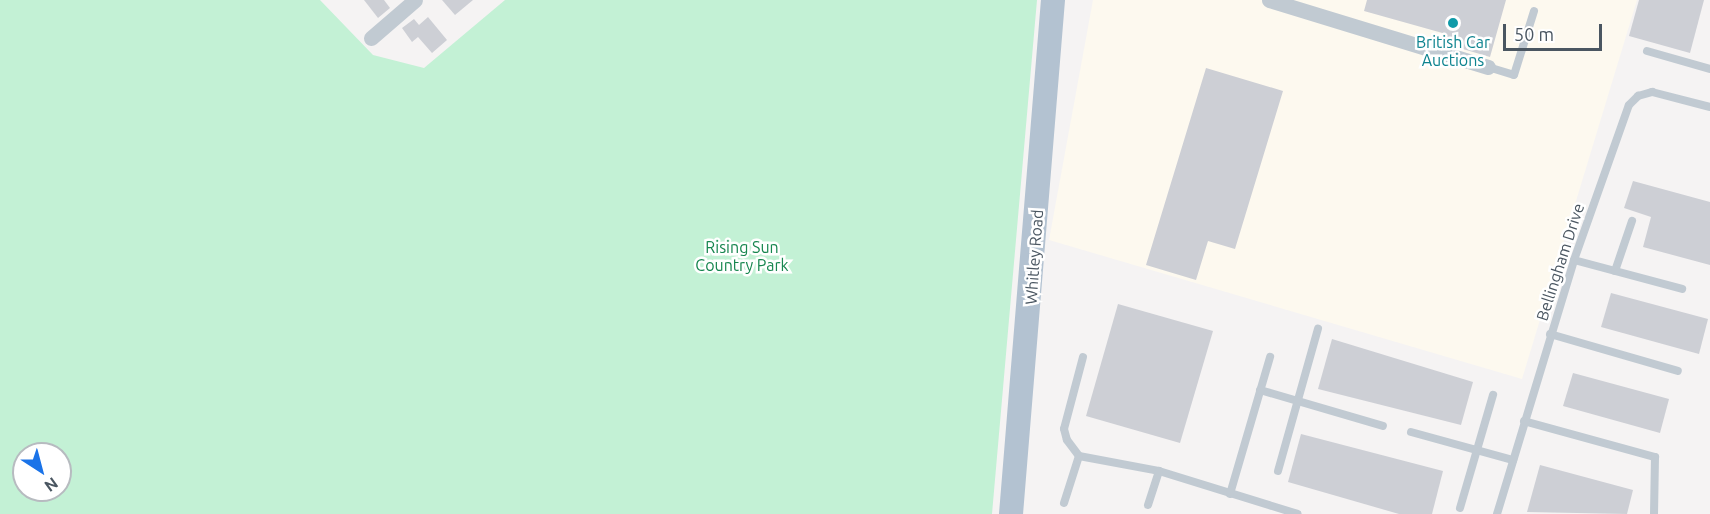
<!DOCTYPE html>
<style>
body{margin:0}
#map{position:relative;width:1710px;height:514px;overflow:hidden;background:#f5f3f3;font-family:Ubuntu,sans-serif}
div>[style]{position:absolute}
.commercial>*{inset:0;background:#fdf9ef}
.green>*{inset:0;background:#c3f1d5}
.building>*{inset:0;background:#cdcfd5}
.service>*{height:8px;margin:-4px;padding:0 4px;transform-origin:4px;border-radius:4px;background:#c1cad2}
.minor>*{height:15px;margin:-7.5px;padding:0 7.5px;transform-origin:7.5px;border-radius:7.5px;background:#c1cad2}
.primary>*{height:24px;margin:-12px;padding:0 12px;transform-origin:12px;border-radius:12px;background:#b3c2d1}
.dots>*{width:16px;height:16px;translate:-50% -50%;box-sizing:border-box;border:3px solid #fff;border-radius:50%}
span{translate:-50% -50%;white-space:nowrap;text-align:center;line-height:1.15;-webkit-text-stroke:5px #fff;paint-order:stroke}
.culture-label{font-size:16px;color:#0d838f}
.park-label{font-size:16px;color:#17864f}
.street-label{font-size:16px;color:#4a5661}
.north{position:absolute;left:12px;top:442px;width:60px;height:60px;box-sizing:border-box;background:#fff;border:2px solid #b7bbc0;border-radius:50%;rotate:144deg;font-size:16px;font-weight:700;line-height:24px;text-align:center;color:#4a5661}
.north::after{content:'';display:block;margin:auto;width:21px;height:27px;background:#1a73e8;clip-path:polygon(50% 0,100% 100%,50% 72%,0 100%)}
.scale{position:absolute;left:1503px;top:24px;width:99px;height:27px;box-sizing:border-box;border:3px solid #4a5661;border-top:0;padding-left:8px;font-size:18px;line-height:21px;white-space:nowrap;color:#4a5661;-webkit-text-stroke:4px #fff;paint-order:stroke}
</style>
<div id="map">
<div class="commercial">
<i style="clip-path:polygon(1093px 0,1637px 0,1522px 379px,1049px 240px)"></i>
</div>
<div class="green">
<i style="clip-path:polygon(evenodd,0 0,320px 0,373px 55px,424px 68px,505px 0,1037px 0,992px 514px,0 514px,0 0,24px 454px,60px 454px,60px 490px,24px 490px,24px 454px)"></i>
</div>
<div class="building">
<i style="clip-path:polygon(364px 0,384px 0,390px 8px,378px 18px)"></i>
<i style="clip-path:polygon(442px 0,473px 0,455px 15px)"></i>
<i style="clip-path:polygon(1367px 0,1506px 0,1490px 57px,1456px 47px,1458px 41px,1445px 38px,1446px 34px,1364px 11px)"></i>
<i style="clip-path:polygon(1639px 0,1704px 0,1690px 53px,1629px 36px)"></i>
<i style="clip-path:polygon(428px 17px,447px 40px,432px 53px,418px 37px,412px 42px,402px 28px,414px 19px,419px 25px)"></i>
<i style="clip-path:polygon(1206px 68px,1283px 91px,1235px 249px,1208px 241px,1196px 280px,1146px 265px)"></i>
<i style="clip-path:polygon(1633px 181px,1710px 202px,1710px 265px,1643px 247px,1651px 217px,1624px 208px)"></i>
<i style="clip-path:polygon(1611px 293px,1708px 319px,1699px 354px,1601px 327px)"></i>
<i style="clip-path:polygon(1118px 304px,1213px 331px,1180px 443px,1086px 416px)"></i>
<i style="clip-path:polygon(1332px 339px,1473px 382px,1461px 425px,1318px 389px)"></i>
<i style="clip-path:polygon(1573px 373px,1669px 399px,1660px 433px,1563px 406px)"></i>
<i style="clip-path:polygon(1301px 434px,1443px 471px,1432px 514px,1399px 514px,1288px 482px)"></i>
<i style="clip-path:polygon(1540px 465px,1633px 490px,1627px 514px,1527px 512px)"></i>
</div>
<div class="service">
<i style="left:1647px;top:51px;width:66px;rotate:15.9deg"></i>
<i style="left:1488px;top:67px;width:27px;rotate:17deg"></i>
<i style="left:1514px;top:75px;width:67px;rotate:-72.6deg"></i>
<i style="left:1574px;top:260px;width:112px;rotate:15deg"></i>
<i style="left:1615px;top:271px;width:53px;rotate:-71.2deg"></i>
<i style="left:1550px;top:334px;width:133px;rotate:16.1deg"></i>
<i style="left:1083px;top:357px;width:74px;rotate:104.8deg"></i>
<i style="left:1064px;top:429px;width:11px;rotate:75deg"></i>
<i style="left:1067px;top:440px;width:20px;rotate:53deg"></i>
<i style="left:1079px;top:456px;width:81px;rotate:10.6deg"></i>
<i style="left:1159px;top:471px;width:145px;rotate:17.2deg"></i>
<i style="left:1260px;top:390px;width:128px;rotate:16.3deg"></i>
<i style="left:1524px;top:421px;width:136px;rotate:15.4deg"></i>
<i style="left:1655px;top:457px;width:57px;rotate:91deg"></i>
<i style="left:1411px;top:432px;width:106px;rotate:15.4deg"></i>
<i style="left:1278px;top:471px;width:148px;rotate:-74.3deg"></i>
<i style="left:1230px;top:494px;width:143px;rotate:-73.7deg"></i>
<i style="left:1064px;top:503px;width:49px;rotate:-72.3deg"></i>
<i style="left:1148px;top:505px;width:36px;rotate:-72deg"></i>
<i style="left:1460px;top:508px;width:118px;rotate:-73.7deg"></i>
<i style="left:1497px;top:514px;width:265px;rotate:-73.1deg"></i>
<i style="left:1574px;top:260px;width:164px;rotate:-70.5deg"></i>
<i style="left:1629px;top:105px;width:13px;rotate:-45deg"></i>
<i style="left:1638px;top:96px;width:15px;rotate:-16deg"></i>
<i style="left:1652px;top:92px;width:60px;rotate:14.5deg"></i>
</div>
<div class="minor">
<i style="left:1269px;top:0;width:229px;rotate:17deg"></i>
<i style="left:371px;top:38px;width:58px;rotate:-40.8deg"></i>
</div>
<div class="primary">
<i style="left:1011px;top:514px;width:516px;rotate:-85.33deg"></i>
</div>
<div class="dots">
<i style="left:1453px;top:23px;background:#0f9aa8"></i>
</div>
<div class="culture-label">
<span style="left:1453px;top:51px">British Car<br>Auctions</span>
</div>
<div class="park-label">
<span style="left:742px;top:256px">Rising Sun<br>Country Park</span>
</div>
<div class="street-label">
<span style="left:1034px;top:257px;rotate:-86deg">Whitley Road</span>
<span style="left:1560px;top:262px;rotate:-72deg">Bellingham Drive</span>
</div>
<div class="north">N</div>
<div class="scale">50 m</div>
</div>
